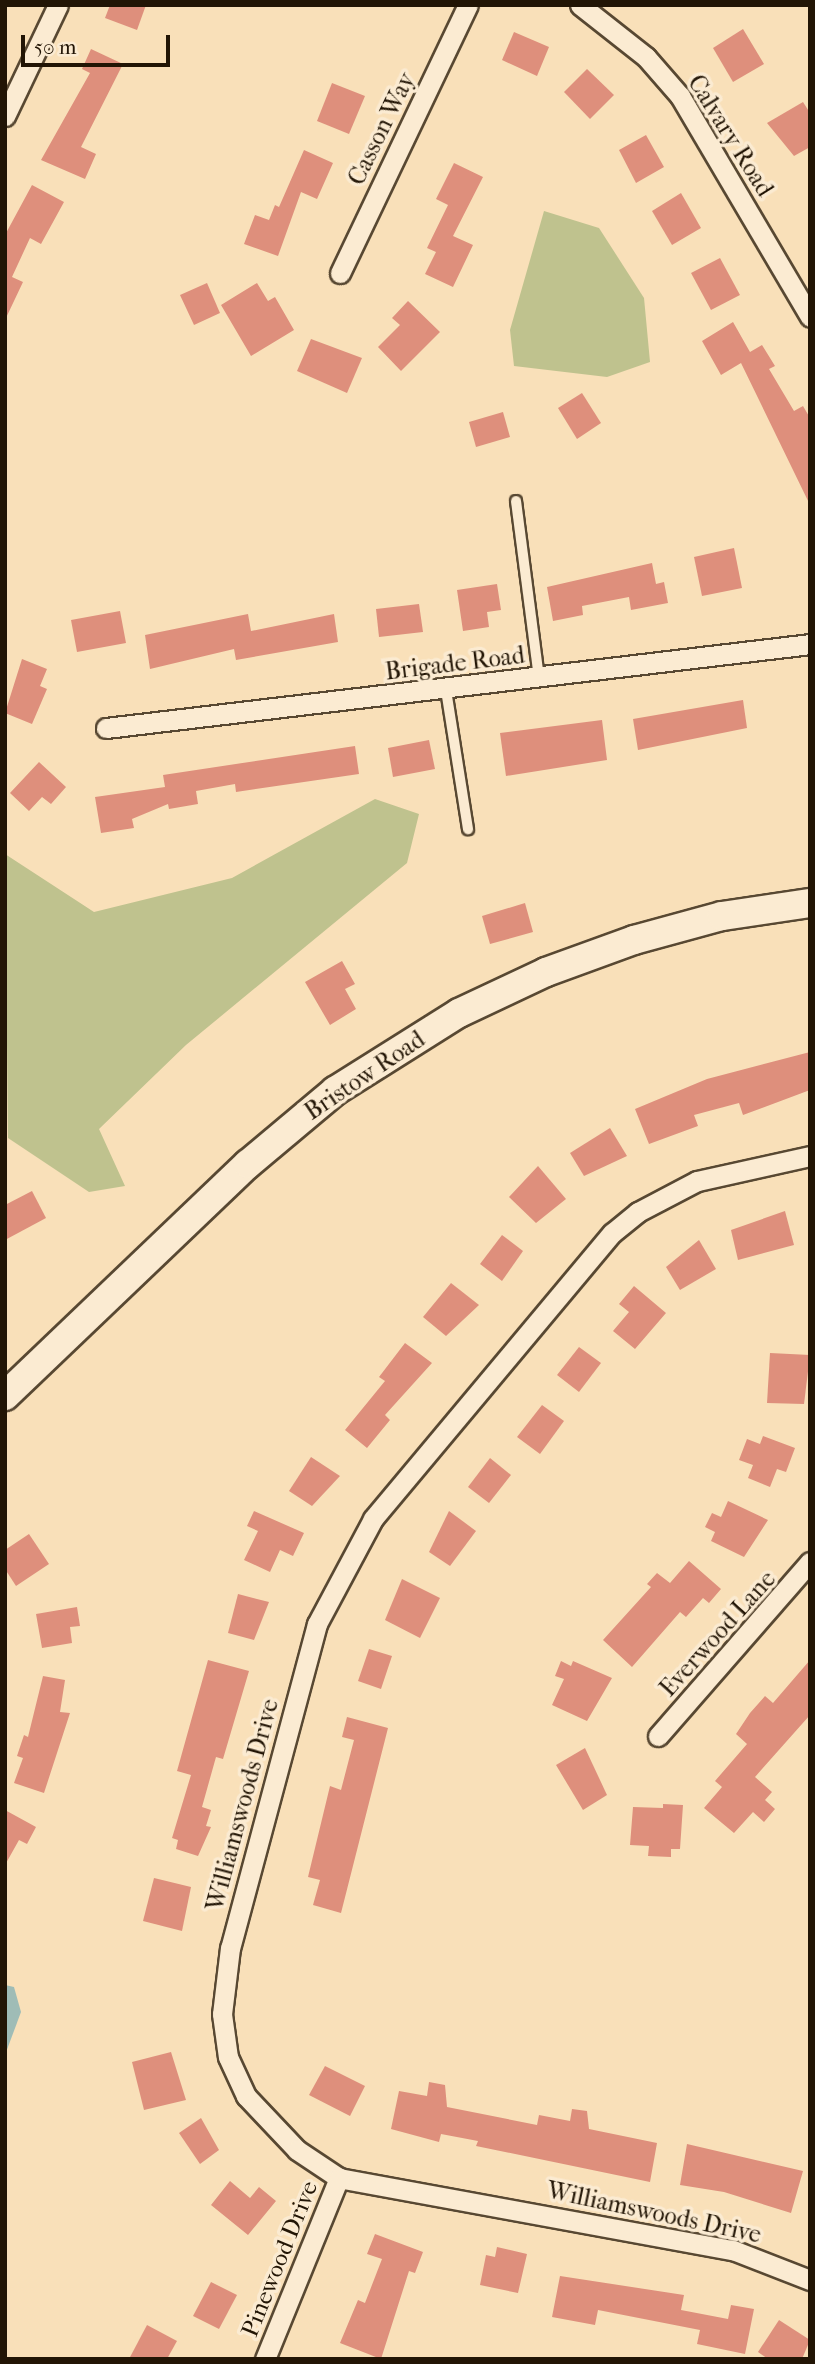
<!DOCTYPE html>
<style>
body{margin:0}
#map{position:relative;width:815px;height:2364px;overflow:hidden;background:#f9e0b9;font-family:"IM FELL French Canon",serif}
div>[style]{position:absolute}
.green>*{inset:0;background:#bfc28e}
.water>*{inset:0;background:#9fbcb6}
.building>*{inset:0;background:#de8f7c}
.roads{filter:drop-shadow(2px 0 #584832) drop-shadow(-2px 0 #584832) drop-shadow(0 2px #584832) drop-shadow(0 -2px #584832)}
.lane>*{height:10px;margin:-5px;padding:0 5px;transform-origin:5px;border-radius:5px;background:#fbebd2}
.street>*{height:19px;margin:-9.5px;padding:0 9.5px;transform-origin:9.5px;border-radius:9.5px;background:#fbebd2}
.secondary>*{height:28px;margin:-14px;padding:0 14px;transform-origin:14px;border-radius:14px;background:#fbebd2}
span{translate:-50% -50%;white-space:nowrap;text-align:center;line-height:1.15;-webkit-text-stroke:7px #fbebd2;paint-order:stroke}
.street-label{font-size:24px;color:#221505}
.frame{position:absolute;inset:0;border:7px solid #221505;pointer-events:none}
.scale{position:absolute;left:21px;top:35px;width:149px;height:32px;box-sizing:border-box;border:4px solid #221505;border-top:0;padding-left:9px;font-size:21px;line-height:24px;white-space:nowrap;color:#221505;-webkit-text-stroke:5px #fbebd2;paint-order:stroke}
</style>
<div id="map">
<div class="green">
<i style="clip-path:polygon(544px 211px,599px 228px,644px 298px,650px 362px,607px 377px,514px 366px,510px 330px)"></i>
<i style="clip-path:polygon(375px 799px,419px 814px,407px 863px,186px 1045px,99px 1129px,125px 1186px,89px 1192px,8px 1138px,5px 854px,94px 912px,232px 878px)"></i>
</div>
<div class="water">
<i style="clip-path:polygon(5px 1985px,14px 1987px,21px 2012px,5px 2055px)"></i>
</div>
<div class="building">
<i style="clip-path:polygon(110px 5px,146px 5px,137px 30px,105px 18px)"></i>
<i style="clip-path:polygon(743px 29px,764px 64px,733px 82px,713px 48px)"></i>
<i style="clip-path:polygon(514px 32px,549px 47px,537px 76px,502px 60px)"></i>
<i style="clip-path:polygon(91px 49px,123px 64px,81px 147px,96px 154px,85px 179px,41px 160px,90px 73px,82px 69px)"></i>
<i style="clip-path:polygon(587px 69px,614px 95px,590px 119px,564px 92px)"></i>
<i style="clip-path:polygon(332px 83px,365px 96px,349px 134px,317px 121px)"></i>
<i style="clip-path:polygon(803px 102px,810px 113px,810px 147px,794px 156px,767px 123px)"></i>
<i style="clip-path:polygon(646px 135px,664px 167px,636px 183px,619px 150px)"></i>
<i style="clip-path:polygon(304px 150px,333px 163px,317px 199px,301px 192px,278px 256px,244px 244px,255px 215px,269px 220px,275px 205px,279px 207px)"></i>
<i style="clip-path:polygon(454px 163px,483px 177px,453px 236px,473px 245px,453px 287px,425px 274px,436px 252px,427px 248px,448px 205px,436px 199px)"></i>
<i style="clip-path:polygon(32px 185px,64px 202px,41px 244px,30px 238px,12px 277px,23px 282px,5px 320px,5px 235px)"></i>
<i style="clip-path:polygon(681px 193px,701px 228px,672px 245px,652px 211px)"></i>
<i style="clip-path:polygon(720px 258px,740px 295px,711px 310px,691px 273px)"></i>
<i style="clip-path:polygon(207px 283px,220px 313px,194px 325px,180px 295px)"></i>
<i style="clip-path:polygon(257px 283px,268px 301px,275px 297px,294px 330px,251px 356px,221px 305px)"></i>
<i style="clip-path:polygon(408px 301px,440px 332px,401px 371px,378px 347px,400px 325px,392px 318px)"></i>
<i style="clip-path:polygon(733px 322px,750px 352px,762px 345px,775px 366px,769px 369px,794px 411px,803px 406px,810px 418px,810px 505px,741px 363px,721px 375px,702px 341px)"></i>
<i style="clip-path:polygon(311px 339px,362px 358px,347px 393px,297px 371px)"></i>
<i style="clip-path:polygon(582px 393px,601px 423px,577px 439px,558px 408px)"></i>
<i style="clip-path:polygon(503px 412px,510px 437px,476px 447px,469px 422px)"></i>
<i style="clip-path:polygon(734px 548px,742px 588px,702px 596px,694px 557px)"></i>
<i style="clip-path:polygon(652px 563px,656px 584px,664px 582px,668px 603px,631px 610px,629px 597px,582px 606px,583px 615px,553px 621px,547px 587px)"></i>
<i style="clip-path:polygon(497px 584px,501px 610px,487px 612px,489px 627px,463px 631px,457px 590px)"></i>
<i style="clip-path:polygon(419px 604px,423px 632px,379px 637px,376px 609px)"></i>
<i style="clip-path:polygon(120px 611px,126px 643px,77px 652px,71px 620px)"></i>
<i style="clip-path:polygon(248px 614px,251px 631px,334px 614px,338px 642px,236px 660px,234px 649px,150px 669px,145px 635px)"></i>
<i style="clip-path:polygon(22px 659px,47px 669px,40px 686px,47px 689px,32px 724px,5px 713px)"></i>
<i style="clip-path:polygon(743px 700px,747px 728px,638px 750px,633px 719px)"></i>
<i style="clip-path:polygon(602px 720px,607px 760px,506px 776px,500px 733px)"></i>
<i style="clip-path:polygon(429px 740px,435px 769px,393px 777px,388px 748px)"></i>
<i style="clip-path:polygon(355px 746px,359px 774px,236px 792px,235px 784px,196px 791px,198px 804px,169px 809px,168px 804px,132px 819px,134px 828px,101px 833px,95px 797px,165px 787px,163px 775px)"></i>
<i style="clip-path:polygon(39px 762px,66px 787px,51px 804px,42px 797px,29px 811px,10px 793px)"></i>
<i style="clip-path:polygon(525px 903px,533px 932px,490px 944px,482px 916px)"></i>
<i style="clip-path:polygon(342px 961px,355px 984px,345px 989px,356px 1009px,330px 1025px,305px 982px)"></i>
<i style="clip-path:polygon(810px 1052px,810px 1090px,743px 1115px,739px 1103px,694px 1115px,698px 1126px,649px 1144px,635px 1109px,707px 1079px)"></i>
<i style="clip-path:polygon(610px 1128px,627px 1156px,584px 1176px,570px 1153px)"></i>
<i style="clip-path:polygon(538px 1166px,566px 1199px,536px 1223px,509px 1197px)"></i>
<i style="clip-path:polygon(32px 1191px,46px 1218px,5px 1240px,5px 1205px)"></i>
<i style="clip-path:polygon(785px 1211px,794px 1245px,738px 1260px,731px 1230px)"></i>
<i style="clip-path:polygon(502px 1235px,523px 1251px,502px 1281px,480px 1264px)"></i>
<i style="clip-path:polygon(699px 1240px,716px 1269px,680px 1290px,666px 1267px)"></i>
<i style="clip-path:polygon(451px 1283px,479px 1305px,446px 1336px,423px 1317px)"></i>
<i style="clip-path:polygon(634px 1286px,666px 1313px,635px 1349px,613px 1331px,629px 1312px,619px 1304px)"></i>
<i style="clip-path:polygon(405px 1343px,432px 1363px,385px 1415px,390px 1420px,367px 1448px,345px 1430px,385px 1381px,379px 1377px)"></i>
<i style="clip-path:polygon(579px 1347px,601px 1363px,579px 1392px,557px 1375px)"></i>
<i style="clip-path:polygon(770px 1353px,810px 1355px,804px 1404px,767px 1403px)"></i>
<i style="clip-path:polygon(542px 1405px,564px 1421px,540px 1454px,517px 1437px)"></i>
<i style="clip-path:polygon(763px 1436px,795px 1448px,786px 1472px,777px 1469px,770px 1487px,748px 1478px,753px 1465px,739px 1460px,747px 1439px,760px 1444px)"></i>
<i style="clip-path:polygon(311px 1457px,340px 1476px,312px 1506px,289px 1491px)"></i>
<i style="clip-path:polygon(490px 1458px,511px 1475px,489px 1503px,468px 1487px)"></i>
<i style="clip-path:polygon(728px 1501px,768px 1520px,744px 1557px,711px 1541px,715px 1532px,705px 1527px,712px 1513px,721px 1517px)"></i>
<i style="clip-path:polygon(254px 1511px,304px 1533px,293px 1556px,280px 1550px,270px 1572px,244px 1560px,258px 1531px,247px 1526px)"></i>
<i style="clip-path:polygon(449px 1511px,476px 1531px,450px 1566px,429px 1552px)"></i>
<i style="clip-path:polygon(29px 1534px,49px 1564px,16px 1586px,5px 1569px,5px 1550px)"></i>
<i style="clip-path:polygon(689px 1561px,721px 1589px,709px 1603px,703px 1598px,686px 1617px,680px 1612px,632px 1667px,603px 1640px,651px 1587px,647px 1584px,657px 1573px,670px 1583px)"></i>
<i style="clip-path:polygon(402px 1579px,440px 1598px,420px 1638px,385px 1620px)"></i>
<i style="clip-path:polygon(238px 1594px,269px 1602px,254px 1640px,228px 1633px)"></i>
<i style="clip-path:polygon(77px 1607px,80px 1626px,70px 1627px,72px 1643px,42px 1648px,36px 1614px)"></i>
<i style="clip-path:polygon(369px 1649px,392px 1656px,381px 1689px,358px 1681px)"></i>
<i style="clip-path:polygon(208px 1660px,249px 1671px,223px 1759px,216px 1757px,202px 1807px,211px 1810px,206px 1826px,211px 1827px,198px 1856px,176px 1849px,178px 1840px,172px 1838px,191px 1775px,177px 1771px)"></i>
<i style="clip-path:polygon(810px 1660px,810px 1715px,755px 1777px,772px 1792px,765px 1800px,775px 1809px,764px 1822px,753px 1812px,734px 1833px,704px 1808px,722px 1787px,715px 1781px,747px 1744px,736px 1734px,750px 1713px,765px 1696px,773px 1703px)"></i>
<i style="clip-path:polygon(561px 1661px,571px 1666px,573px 1661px,612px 1678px,587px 1721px,552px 1705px,564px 1679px,555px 1676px)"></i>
<i style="clip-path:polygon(43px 1676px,65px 1680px,60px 1712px,70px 1713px,44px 1793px,14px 1783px,23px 1758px,17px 1756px,24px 1735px,28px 1737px)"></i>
<i style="clip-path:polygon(347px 1717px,388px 1728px,341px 1913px,313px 1905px,320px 1880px,308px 1877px,330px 1786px,341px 1790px,354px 1740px,342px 1737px)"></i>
<i style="clip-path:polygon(585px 1748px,607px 1795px,583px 1810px,556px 1765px)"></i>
<i style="clip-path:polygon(663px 1804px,683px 1805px,680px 1849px,671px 1849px,671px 1857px,648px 1856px,649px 1846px,630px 1845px,633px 1807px,663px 1808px)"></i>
<i style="clip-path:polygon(5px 1810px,36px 1827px,27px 1844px,19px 1840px,5px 1865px)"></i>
<i style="clip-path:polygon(154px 1878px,191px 1887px,182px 1931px,143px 1921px)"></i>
<i style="clip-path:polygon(171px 2052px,186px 2100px,144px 2110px,132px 2062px)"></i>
<i style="clip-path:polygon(325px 2066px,365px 2086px,350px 2116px,309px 2095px)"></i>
<i style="clip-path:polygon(429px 2082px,445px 2085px,447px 2107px,537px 2125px,539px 2115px,570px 2121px,572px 2109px,587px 2111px,589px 2129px,657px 2143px,650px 2182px,476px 2146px,478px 2141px,441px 2134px,439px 2142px,391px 2129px,399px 2091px,427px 2096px)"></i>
<i style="clip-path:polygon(201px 2118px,219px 2150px,200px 2164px,179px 2133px)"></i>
<i style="clip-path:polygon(687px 2144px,803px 2171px,791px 2213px,724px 2192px,680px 2185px)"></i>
<i style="clip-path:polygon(230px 2181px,250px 2198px,259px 2187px,276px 2201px,248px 2235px,211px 2205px)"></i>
<i style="clip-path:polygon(375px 2234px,423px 2252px,415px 2273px,409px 2271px,381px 2359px,340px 2343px,358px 2300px,365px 2303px,382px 2259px,367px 2254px)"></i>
<i style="clip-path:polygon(497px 2247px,527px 2254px,518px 2293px,480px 2285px,486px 2255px,495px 2257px)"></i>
<i style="clip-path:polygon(560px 2276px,684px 2295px,681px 2310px,728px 2319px,731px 2305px,754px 2309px,745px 2354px,697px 2344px,700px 2330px,598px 2310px,595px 2325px,552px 2317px)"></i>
<i style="clip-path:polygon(211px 2282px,237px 2295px,219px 2329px,193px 2316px)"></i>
<i style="clip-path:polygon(779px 2320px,810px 2340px,802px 2359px,768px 2359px,758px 2352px)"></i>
<i style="clip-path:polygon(147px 2325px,177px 2341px,167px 2359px,129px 2359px)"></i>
</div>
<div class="roads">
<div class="lane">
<i style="left:516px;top:501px;width:178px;rotate:82.6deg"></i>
<i style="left:446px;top:690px;width:141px;rotate:81deg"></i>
</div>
<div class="street">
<i style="left:580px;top:5px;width:84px;rotate:38.2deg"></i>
<i style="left:646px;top:57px;width:52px;rotate:48.9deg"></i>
<i style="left:680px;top:96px;width:256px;rotate:59.5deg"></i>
<i style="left:5px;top:116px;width:123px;rotate:-64.5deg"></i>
<i style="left:340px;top:273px;width:297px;rotate:-64.5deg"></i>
<i style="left:106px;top:728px;width:709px;rotate:-6.8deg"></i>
<i style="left:810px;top:1156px;width:116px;rotate:167.5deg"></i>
<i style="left:697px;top:1181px;width:67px;rotate:152.3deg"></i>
<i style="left:638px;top:1212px;width:33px;rotate:141deg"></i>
<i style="left:612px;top:1233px;width:373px;rotate:129.9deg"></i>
<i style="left:373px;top:1519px;width:119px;rotate:118.1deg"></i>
<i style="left:317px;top:1624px;width:335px;rotate:105deg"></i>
<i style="left:230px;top:1948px;width:66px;rotate:96.9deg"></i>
<i style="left:222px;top:2014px;width:43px;rotate:82.1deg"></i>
<i style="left:228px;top:2057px;width:43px;rotate:65.2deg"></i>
<i style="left:246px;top:2096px;width:74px;rotate:46.6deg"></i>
<i style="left:297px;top:2150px;width:50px;rotate:33.7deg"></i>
<i style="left:339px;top:2178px;width:401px;rotate:10.4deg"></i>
<i style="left:733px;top:2250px;width:83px;rotate:21.3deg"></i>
<i style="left:658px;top:1736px;width:231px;rotate:-48.9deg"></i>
<i style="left:265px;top:2359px;width:196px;rotate:-67.8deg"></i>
</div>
<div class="secondary">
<i style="left:5px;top:1396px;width:336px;rotate:-43.7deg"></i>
<i style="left:248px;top:1164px;width:114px;rotate:-40deg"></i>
<i style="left:335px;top:1091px;width:146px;rotate:-32.2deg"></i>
<i style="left:459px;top:1013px;width:96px;rotate:-25.2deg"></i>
<i style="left:546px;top:972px;width:94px;rotate:-20deg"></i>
<i style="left:634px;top:940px;width:91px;rotate:-15.3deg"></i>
<i style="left:722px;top:916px;width:89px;rotate:-8.4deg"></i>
</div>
</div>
<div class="street-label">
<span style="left:382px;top:129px;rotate:-64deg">Casson Way</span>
<span style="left:730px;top:136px;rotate:58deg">Calvary Road</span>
<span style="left:455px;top:664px;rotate:-7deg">Brigade Road</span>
<span style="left:365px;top:1076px;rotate:-34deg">Bristow Road</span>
<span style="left:718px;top:1634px;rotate:-48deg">Everwood Lane</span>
<span style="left:243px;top:1805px;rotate:-75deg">Williamswoods Drive</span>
<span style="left:654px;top:2213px;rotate:12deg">Williamswoods Drive</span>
<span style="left:280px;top:2259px;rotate:-68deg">Pinewood Drive</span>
</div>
<div class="frame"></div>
<div class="scale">50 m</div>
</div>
